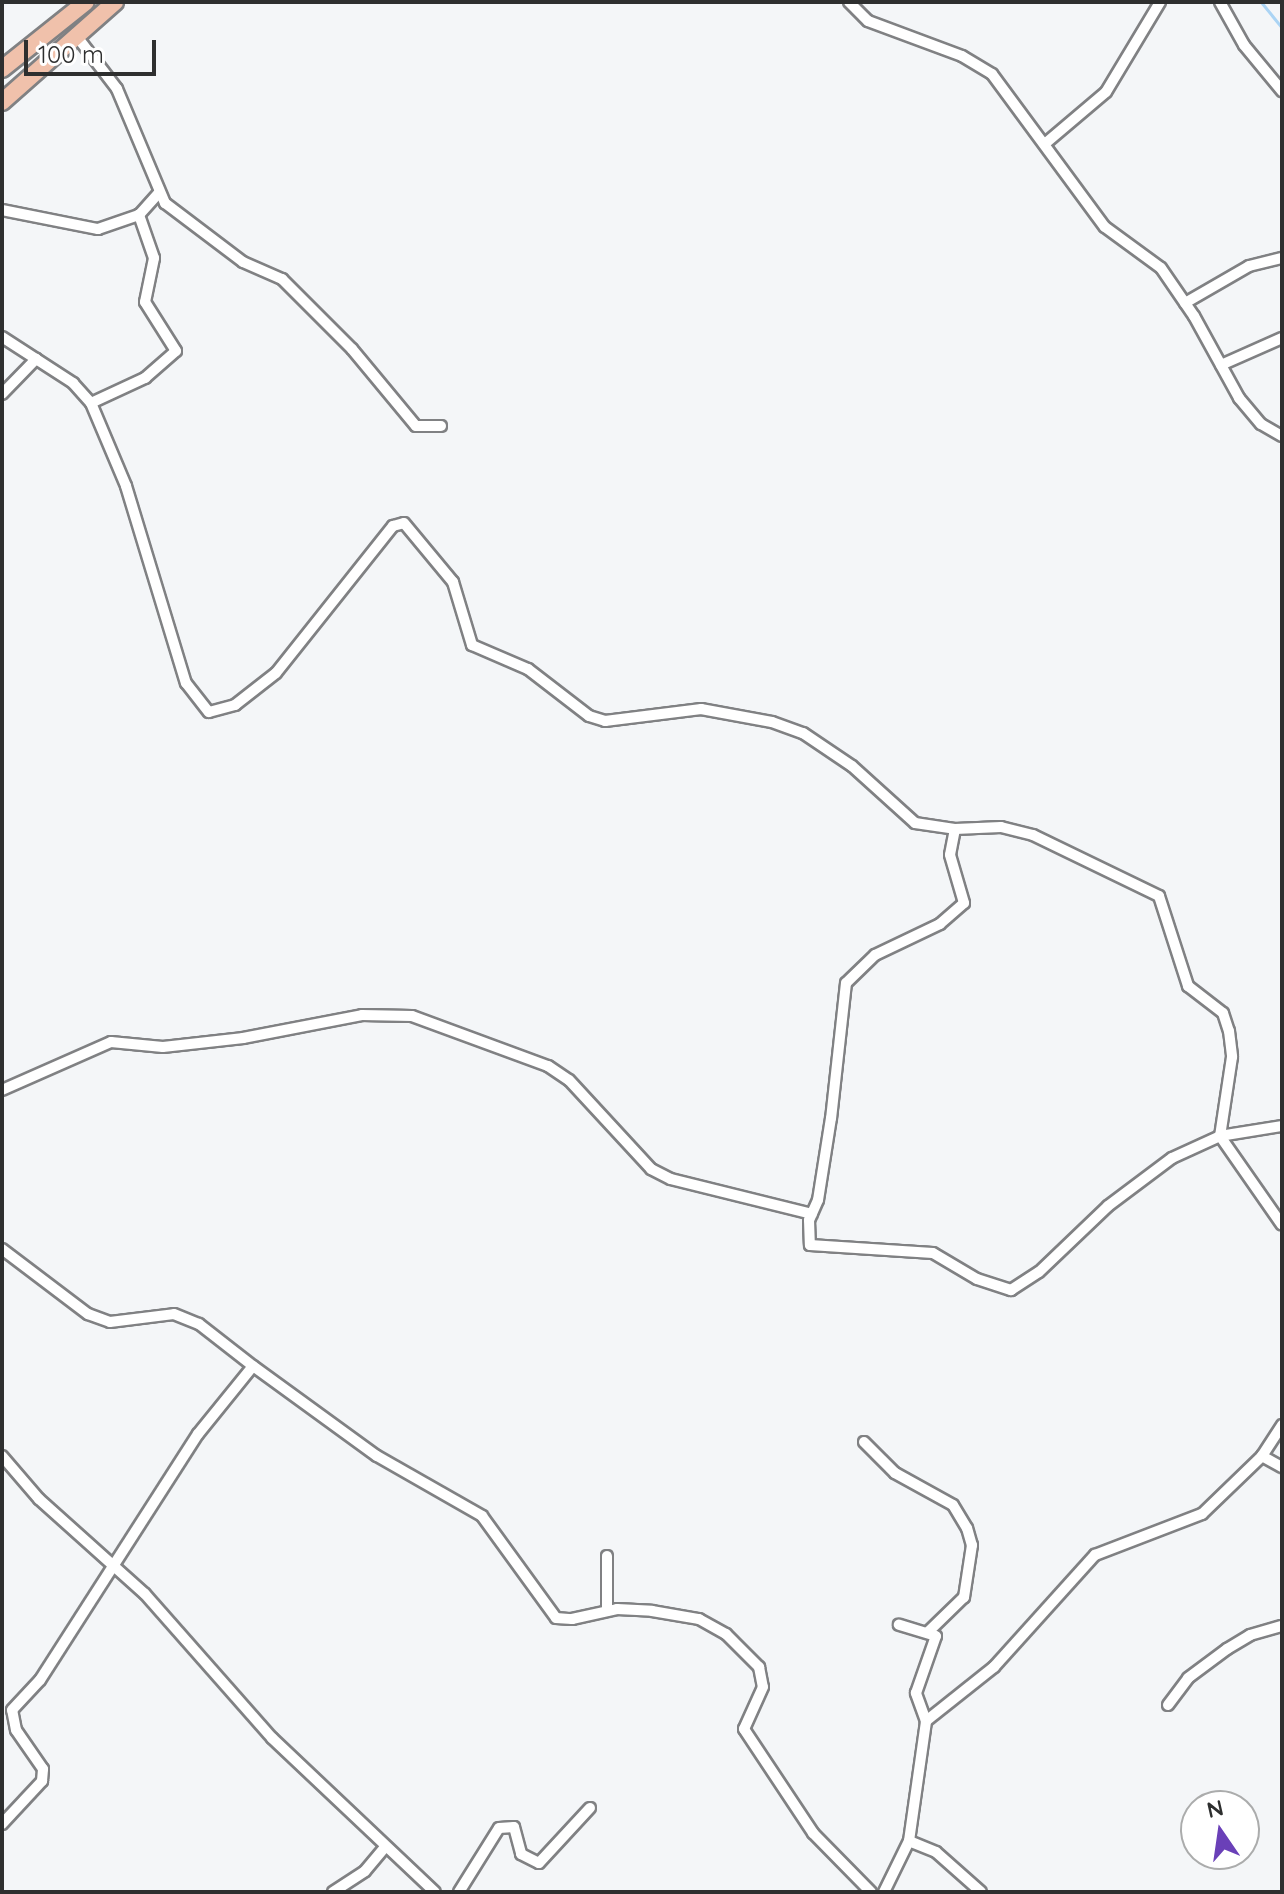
<!DOCTYPE html>
<style>
body{margin:0}
#map{position:relative;width:1284px;height:1894px;overflow:hidden;background:#f4f6f8;font-family:Quicksand,sans-serif}
div>[style]{position:absolute}
.stream>*{height:3px;margin:-1.5px;padding:0 1.5px;transform-origin:1.5px;border-radius:1.5px;background:#abd4f4}
.roads{filter:drop-shadow(2px 0 #808183) drop-shadow(-2px 0 #808183) drop-shadow(0 2px #808183) drop-shadow(0 -2px #808183)}
.minor>*{height:10px;margin:-5px;padding:0 5px;transform-origin:5px;border-radius:5px;background:#fff}
.highway>*{height:16px;margin:-8px;padding:0 8px;transform-origin:8px;border-radius:8px;background:#f0c1ab}
span{translate:-50% -50%;white-space:nowrap;text-align:center;line-height:1.15;-webkit-text-stroke:6px #fff;paint-order:stroke}
.frame{position:absolute;inset:0;border:4px solid #2e2f2f;pointer-events:none}
.north{position:absolute;left:1180px;top:1790px;width:80px;height:80px;box-sizing:border-box;background:#fff;border:2px solid #abacac;border-radius:50%;rotate:347deg;font-size:22px;font-weight:700;line-height:32px;text-align:center;color:#2e2f2f}
.north::after{content:'';display:block;margin:auto;width:28px;height:36px;background:#6a40b8;clip-path:polygon(50% 0,100% 100%,50% 72%,0 100%)}
.scale{position:absolute;left:24px;top:40px;width:132px;height:36px;box-sizing:border-box;border:4px solid #2e2f2f;border-top:0;padding-left:10px;font-size:24px;line-height:28px;white-space:nowrap;color:#2e2f2f;-webkit-text-stroke:6px #fff;paint-order:stroke}
</style>
<div id="map">
<div class="stream">
<i style="left:1261px;top:2px;width:33px;rotate:51deg"></i>
</div>
<div class="roads">
<div class="minor">
<i style="left:849px;top:2px;width:27px;rotate:45deg"></i>
<i style="left:868px;top:21px;width:100px;rotate:20.4deg"></i>
<i style="left:962px;top:56px;width:35px;rotate:31deg"></i>
<i style="left:992px;top:74px;width:190px;rotate:53.6deg"></i>
<i style="left:1105px;top:227px;width:69px;rotate:36.2deg"></i>
<i style="left:1161px;top:268px;width:58px;rotate:55.5deg"></i>
<i style="left:1194px;top:316px;width:94px;rotate:61.2deg"></i>
<i style="left:1239px;top:398px;width:34px;rotate:50deg"></i>
<i style="left:1261px;top:424px;width:24px;rotate:30deg"></i>
<i style="left:1220px;top:2px;width:49px;rotate:60.8deg"></i>
<i style="left:1244px;top:45px;width:60px;rotate:50.4deg"></i>
<i style="left:75px;top:34px;width:69px;rotate:52.6deg"></i>
<i style="left:117px;top:89px;width:124px;rotate:67.2deg"></i>
<i style="left:165px;top:203px;width:98px;rotate:37.1deg"></i>
<i style="left:243px;top:262px;width:43px;rotate:23.6deg"></i>
<i style="left:282px;top:279px;width:99px;rotate:45deg"></i>
<i style="left:352px;top:349px;width:100px;rotate:50.3deg"></i>
<i style="left:416px;top:426px;width:25px"></i>
<i style="left:1047px;top:142px;width:77px;rotate:-40.3deg"></i>
<i style="left:1106px;top:92px;width:105px;rotate:-59deg"></i>
<i style="left:2px;top:210px;width:98px;rotate:11.2deg"></i>
<i style="left:98px;top:229px;width:43px;rotate:-18.9deg"></i>
<i style="left:139px;top:215px;width:30px;rotate:-48deg"></i>
<i style="left:1185px;top:303px;width:74px;rotate:-30deg"></i>
<i style="left:1249px;top:266px;width:34px;rotate:-14deg"></i>
<i style="left:2px;top:337px;width:85px;rotate:32.9deg"></i>
<i style="left:73px;top:383px;width:27px;rotate:48deg"></i>
<i style="left:91px;top:403px;width:90px;rotate:67.1deg"></i>
<i style="left:126px;top:486px;width:206px;rotate:73.1deg"></i>
<i style="left:186px;top:683px;width:37px;rotate:52deg"></i>
<i style="left:209px;top:712px;width:27px;rotate:-15deg"></i>
<i style="left:235px;top:705px;width:52px;rotate:-38deg"></i>
<i style="left:276px;top:673px;width:188px;rotate:-51.5deg"></i>
<i style="left:393px;top:526px;width:11px;rotate:-15deg"></i>
<i style="left:404px;top:523px;width:77px;rotate:50.3deg"></i>
<i style="left:453px;top:582px;width:66px;rotate:73.2deg"></i>
<i style="left:472px;top:645px;width:61px;rotate:23.2deg"></i>
<i style="left:528px;top:669px;width:77px;rotate:37.6deg"></i>
<i style="left:589px;top:716px;width:17px;rotate:17deg"></i>
<i style="left:605px;top:721px;width:97px;rotate:-7.1deg"></i>
<i style="left:701px;top:709px;width:72px;rotate:10.4deg"></i>
<i style="left:772px;top:722px;width:33px;rotate:20deg"></i>
<i style="left:803px;top:733px;width:59px;rotate:34deg"></i>
<i style="left:852px;top:766px;width:85px;rotate:42.1deg"></i>
<i style="left:915px;top:823px;width:40px;rotate:8.5deg"></i>
<i style="left:955px;top:829px;width:46px;rotate:-2.5deg"></i>
<i style="left:1001px;top:827px;width:33px;rotate:14deg"></i>
<i style="left:1033px;top:835px;width:140px;rotate:25.8deg"></i>
<i style="left:1159px;top:896px;width:95px;rotate:72.1deg"></i>
<i style="left:1188px;top:986px;width:44px;rotate:37.6deg"></i>
<i style="left:1223px;top:1013px;width:19px;rotate:72deg"></i>
<i style="left:1229px;top:1031px;width:26px;rotate:83deg"></i>
<i style="left:1232px;top:1057px;width:80px;rotate:98.6deg"></i>
<i style="left:1220px;top:1136px;width:63px;rotate:-9.2deg"></i>
<i style="left:1221px;top:365px;width:67px;rotate:-23.9deg"></i>
<i style="left:2px;top:394px;width:49px;rotate:-45.8deg"></i>
<i style="left:91px;top:403px;width:60px;rotate:-24.8deg"></i>
<i style="left:145px;top:378px;width:41px;rotate:-41.1deg"></i>
<i style="left:176px;top:351px;width:58px;rotate:-122.3deg"></i>
<i style="left:145px;top:302px;width:45px;rotate:-78.4deg"></i>
<i style="left:154px;top:258px;width:46px;rotate:-109.2deg"></i>
<i style="left:955px;top:829px;width:26px;rotate:101deg"></i>
<i style="left:950px;top:855px;width:50px;rotate:73.7deg"></i>
<i style="left:964px;top:903px;width:32px;rotate:139deg"></i>
<i style="left:940px;top:924px;width:72px;rotate:154.5deg"></i>
<i style="left:875px;top:955px;width:40px;rotate:136deg"></i>
<i style="left:846px;top:983px;width:136px;rotate:96.3deg"></i>
<i style="left:831px;top:1118px;width:83px;rotate:99deg"></i>
<i style="left:818px;top:1200px;width:22px;rotate:114deg"></i>
<i style="left:809px;top:1220px;width:25px;rotate:88deg"></i>
<i style="left:810px;top:1245px;width:123px;rotate:3.7deg"></i>
<i style="left:933px;top:1253px;width:51px;rotate:30.6deg"></i>
<i style="left:977px;top:1279px;width:36px;rotate:18deg"></i>
<i style="left:1011px;top:1290px;width:33px;rotate:-33deg"></i>
<i style="left:1039px;top:1272px;width:95px;rotate:-43.7deg"></i>
<i style="left:1108px;top:1206px;width:80px;rotate:-36.9deg"></i>
<i style="left:1172px;top:1158px;width:53px;rotate:-24.6deg"></i>
<i style="left:1220px;top:1136px;width:108px;rotate:55.1deg"></i>
<i style="left:2px;top:1090px;width:119px;rotate:-23.8deg"></i>
<i style="left:111px;top:1042px;width:52px;rotate:5.5deg"></i>
<i style="left:163px;top:1047px;width:81px;rotate:-6.4deg"></i>
<i style="left:243px;top:1038px;width:121px;rotate:-10.9deg"></i>
<i style="left:362px;top:1015px;width:50px;rotate:1.1deg"></i>
<i style="left:412px;top:1016px;width:145px;rotate:20.2deg"></i>
<i style="left:548px;top:1066px;width:25px;rotate:34deg"></i>
<i style="left:569px;top:1080px;width:121px;rotate:47.3deg"></i>
<i style="left:651px;top:1169px;width:22px;rotate:27deg"></i>
<i style="left:671px;top:1179px;width:145px;rotate:13.9deg"></i>
<i style="left:2px;top:1249px;width:108px;rotate:37.1deg"></i>
<i style="left:88px;top:1314px;width:23px;rotate:20deg"></i>
<i style="left:110px;top:1322px;width:64px;rotate:-7.1deg"></i>
<i style="left:174px;top:1314px;width:27px;rotate:22deg"></i>
<i style="left:199px;top:1324px;width:68px;rotate:37.9deg"></i>
<i style="left:864px;top:1442px;width:44px;rotate:45deg"></i>
<i style="left:895px;top:1473px;width:66px;rotate:28.9deg"></i>
<i style="left:953px;top:1505px;width:27px;rotate:59deg"></i>
<i style="left:967px;top:1528px;width:18px;rotate:74deg"></i>
<i style="left:972px;top:1545px;width:53px;rotate:98.7deg"></i>
<i style="left:964px;top:1597px;width:50px;rotate:135.8deg"></i>
<i style="left:2px;top:1456px;width:57px;rotate:49.3deg"></i>
<i style="left:39px;top:1499px;width:142px;rotate:41.9deg"></i>
<i style="left:145px;top:1594px;width:192px;rotate:48.6deg"></i>
<i style="left:272px;top:1738px;width:224px;rotate:43.4deg"></i>
<i style="left:1262px;top:1456px;width:23px;rotate:29deg"></i>
<i style="left:607px;top:1611px;width:55px;rotate:-90deg"></i>
<i style="left:1168px;top:1705px;width:34px;rotate:-53deg"></i>
<i style="left:1188px;top:1678px;width:49px;rotate:-36.6deg"></i>
<i style="left:1227px;top:1649px;width:27px;rotate:-31deg"></i>
<i style="left:1250px;top:1635px;width:33px;rotate:-16deg"></i>
<i style="left:926px;top:1721px;width:87px;rotate:-38.5deg"></i>
<i style="left:994px;top:1667px;width:151px;rotate:-48deg"></i>
<i style="left:1095px;top:1555px;width:115px;rotate:-21deg"></i>
<i style="left:1202px;top:1514px;width:83px;rotate:-44deg"></i>
<i style="left:1262px;top:1456px;width:37px;rotate:-57deg"></i>
<i style="left:2px;top:1824px;width:59px;rotate:-47.1deg"></i>
<i style="left:42px;top:1781px;width:12px;rotate:-85deg"></i>
<i style="left:43px;top:1769px;width:47px;rotate:-124.7deg"></i>
<i style="left:16px;top:1730px;width:20px;rotate:-101deg"></i>
<i style="left:12px;top:1710px;width:41px;rotate:-47deg"></i>
<i style="left:40px;top:1680px;width:292px;rotate:-57.3deg"></i>
<i style="left:198px;top:1434px;width:87px;rotate:-51deg"></i>
<i style="left:253px;top:1366px;width:153px;rotate:36deg"></i>
<i style="left:377px;top:1456px;width:121px;rotate:29.7deg"></i>
<i style="left:482px;top:1516px;width:126px;rotate:54deg"></i>
<i style="left:556px;top:1618px;width:16px;rotate:4deg"></i>
<i style="left:572px;top:1619px;width:46px;rotate:-12.5deg"></i>
<i style="left:617px;top:1609px;width:35px;rotate:3deg"></i>
<i style="left:652px;top:1611px;width:48px;rotate:9.7deg"></i>
<i style="left:699px;top:1619px;width:31px;rotate:29deg"></i>
<i style="left:726px;top:1634px;width:47px;rotate:45deg"></i>
<i style="left:759px;top:1667px;width:20px;rotate:79deg"></i>
<i style="left:763px;top:1687px;width:46px;rotate:114.3deg"></i>
<i style="left:744px;top:1729px;width:125px;rotate:56.4deg"></i>
<i style="left:813px;top:1833px;width:83px;rotate:45.5deg"></i>
<i style="left:909px;top:1841px;width:29px;rotate:22deg"></i>
<i style="left:936px;top:1852px;width:60px;rotate:41.6deg"></i>
<i style="left:333px;top:1892px;width:38px;rotate:-33deg"></i>
<i style="left:365px;top:1871px;width:30px;rotate:-50deg"></i>
<i style="left:459px;top:1892px;width:75px;rotate:-58deg"></i>
<i style="left:499px;top:1828px;width:15px;rotate:-4deg"></i>
<i style="left:514px;top:1827px;width:28px;rotate:75deg"></i>
<i style="left:521px;top:1854px;width:20px;rotate:27deg"></i>
<i style="left:539px;top:1863px;width:75px;rotate:-47.2deg"></i>
<i style="left:884px;top:1892px;width:57px;rotate:-63.9deg"></i>
<i style="left:909px;top:1841px;width:121px;rotate:-81.9deg"></i>
<i style="left:926px;top:1721px;width:30px;rotate:-110deg"></i>
<i style="left:916px;top:1693px;width:60px;rotate:-70.7deg"></i>
<i style="left:936px;top:1636px;width:39px;rotate:-163deg"></i>
</div>
<div class="highway">
<i style="left:2px;top:69px;width:107px;rotate:-38.6deg"></i>
<i style="left:2px;top:102px;width:151px;rotate:-41.5deg"></i>
</div>
</div>
<div class="frame"></div>
<div class="north">N</div>
<div class="scale">100 m</div>
</div>
